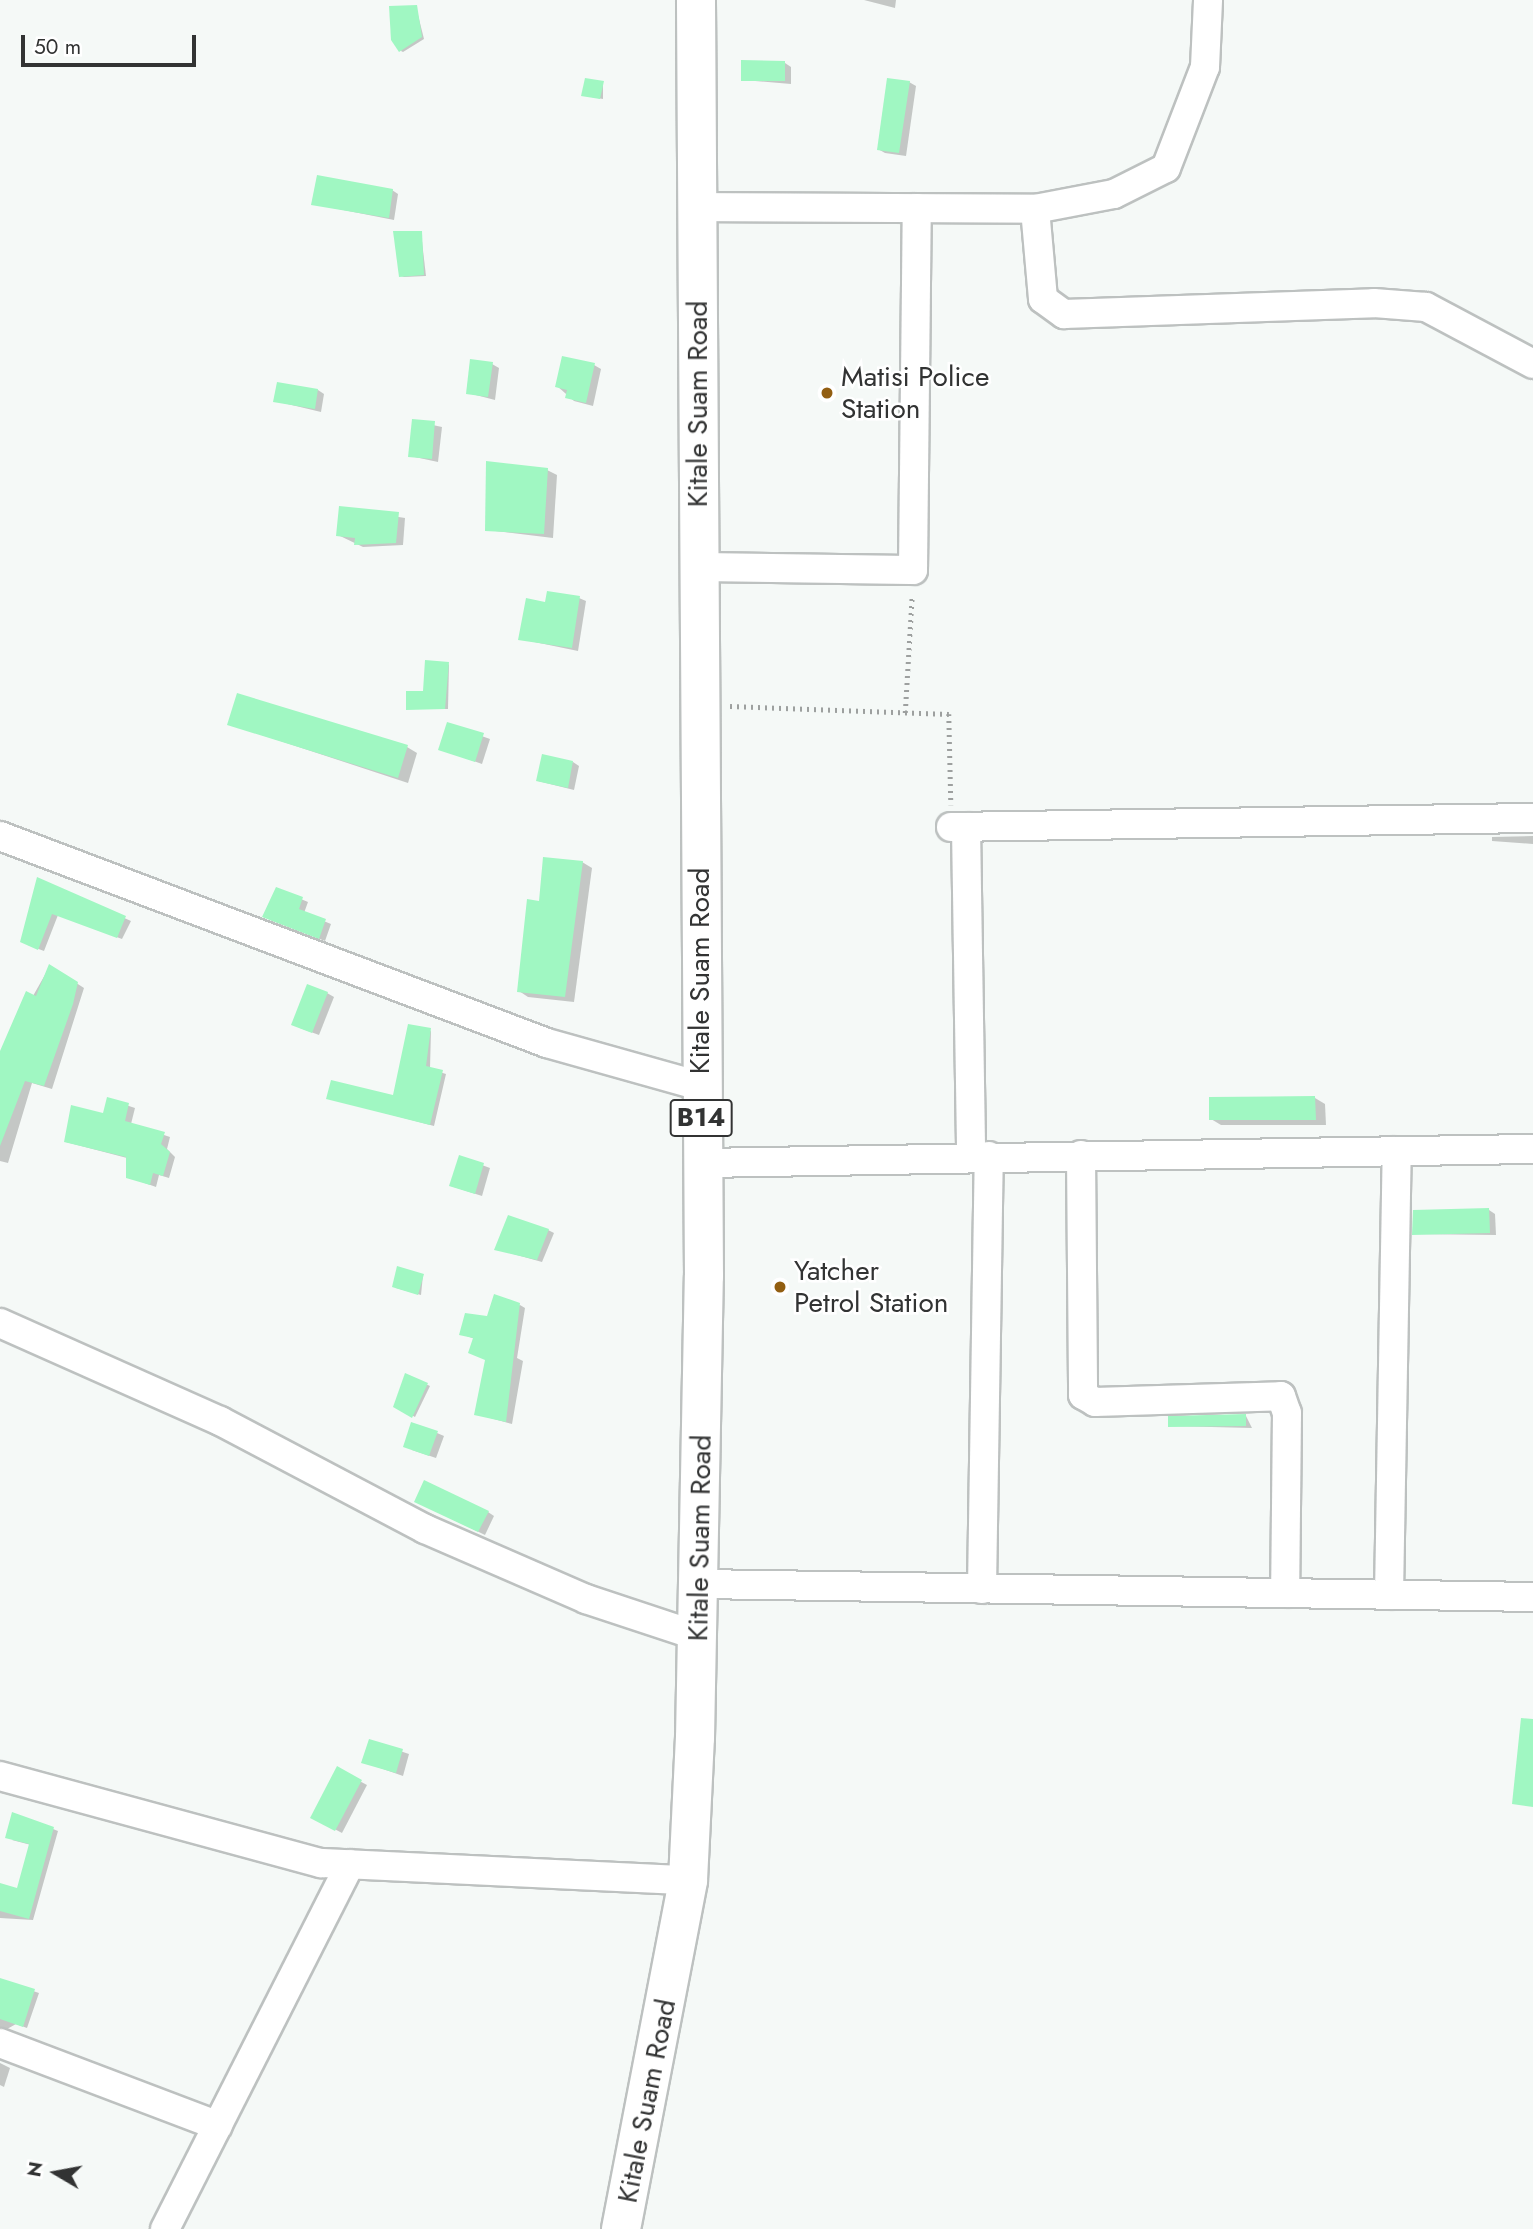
<!DOCTYPE html>
<style>
body{margin:0}
#map{position:relative;width:1533px;height:2229px;overflow:hidden;background:#f5f9f7;font-family:Jost,sans-serif}
div>[style]{position:absolute}
.shadow>*{inset:0;background:#0003}
.building>*{inset:0;background:#a0f7c2}
.path>*{height:4.5px;margin-top:-2.25px;transform-origin:0;background:repeating-linear-gradient(90deg,#9da09f 0 2px,transparent 0 7px)}
.roads{filter:drop-shadow(2px 0 #bdc1c0) drop-shadow(-2px 0 #bdc1c0) drop-shadow(0 2px #bdc1c0) drop-shadow(0 -2px #bdc1c0)}
.minor>*{height:28px;margin:-14px;padding:0 14px;transform-origin:14px;border-radius:14px;background:#fff}
.trunk>*{height:38px;margin:-19px;padding:0 19px;transform-origin:19px;border-radius:19px;background:#fff}
.dots>*{width:19px;height:19px;translate:-50% -50%;box-sizing:border-box;border:4px solid #fff;border-radius:50%}
span{translate:-50% -50%;white-space:nowrap;text-align:center;line-height:1.15;-webkit-text-stroke:5px #fff;paint-order:stroke}
.shield-label span{padding:2px 5px;background:#fff;border:2px solid;border-radius:5px;-webkit-text-stroke-width:0}
.shield-label{font-size:26px;color:#323333;font-weight:700}
.poi-label{font-size:28px;color:#323333}
.left{translate:0 -50%;text-align:left}
.street-label{font-size:28px;color:#323333}
.north{position:absolute;left:21px;top:2138px;width:70px;height:70px;-webkit-text-stroke:5px #fff;paint-order:stroke;rotate:280deg;font-size:19px;font-weight:700;line-height:28px;text-align:center;color:#323333}
.north::after{content:'';display:block;margin:auto;width:24px;height:32px;background:#323333;clip-path:polygon(50% 0,100% 100%,50% 72%,0 100%)}
.scale{position:absolute;left:21px;top:35px;width:175px;height:32px;box-sizing:border-box;border:4px solid #323333;border-top:0;padding-left:9px;font-size:21px;line-height:24px;white-space:nowrap;color:#323333;-webkit-text-stroke:5px #fff;paint-order:stroke}
</style>
<div id="map">
<div class="shadow">
<i style="clip-path:polygon(864px 0,896px 0,895px 8px)"></i>
<i style="clip-path:polygon(416px 7px,424px 39px,403px 52px,401px 51px)"></i>
<i style="clip-path:polygon(785px 63px,791px 67px,791px 84px,743px 80px)"></i>
<i style="clip-path:polygon(909px 82px,916px 86px,906px 156px,885px 153px,878px 149px)"></i>
<i style="clip-path:polygon(603px 83px,603px 99px,586px 96px)"></i>
<i style="clip-path:polygon(392px 190px,398px 194px,394px 220px,313px 204px)"></i>
<i style="clip-path:polygon(421px 233px,426px 276px,404px 277px,401px 276px)"></i>
<i style="clip-path:polygon(492px 364px,499px 368px,495px 400px,468px 393px)"></i>
<i style="clip-path:polygon(594px 365px,601px 369px,593px 406px,574px 401px,557px 386px)"></i>
<i style="clip-path:polygon(318px 390px,324px 394px,321px 412px,275px 401px)"></i>
<i style="clip-path:polygon(414px 421px,442px 427px,438px 462px,410px 456px)"></i>
<i style="clip-path:polygon(547px 470px,557px 475px,553px 538px,487px 530px)"></i>
<i style="clip-path:polygon(341px 508px,405px 518px,403px 545px,363px 547px,338px 535px)"></i>
<i style="clip-path:polygon(579px 598px,586px 601px,578px 651px,520px 639px,547px 604px)"></i>
<i style="clip-path:polygon(449px 664px,448px 709px,408px 709px)"></i>
<i style="clip-path:polygon(229px 724px,407px 747px,417px 753px,408px 783px)"></i>
<i style="clip-path:polygon(448px 724px,490px 739px,482px 764px,440px 749px)"></i>
<i style="clip-path:polygon(573px 762px,579px 766px,574px 790px,538px 781px)"></i>
<i style="clip-path:polygon(1533px 836px,1533px 844px,1492px 841px,1492px 837px)"></i>
<i style="clip-path:polygon(582px 862px,592px 868px,574px 1002px,528px 997px,519px 991px,540px 903px)"></i>
<i style="clip-path:polygon(38px 879px,131px 921px,122px 939px,58px 915px,44px 951px,28px 945px)"></i>
<i style="clip-path:polygon(277px 889px,308px 902px,304px 913px,331px 924px,325px 941px,270px 920px)"></i>
<i style="clip-path:polygon(50px 966px,84px 988px,52px 1089px,32px 1083px,8px 1163px,0 1161px,0 1054px)"></i>
<i style="clip-path:polygon(327px 993px,334px 997px,319px 1035px,300px 1028px)"></i>
<i style="clip-path:polygon(431px 1030px,430px 1069px,446px 1074px,434px 1126px,328px 1098px,395px 1097px)"></i>
<i style="clip-path:polygon(1315px 1098px,1325px 1104px,1326px 1125px,1221px 1125px,1211px 1119px)"></i>
<i style="clip-path:polygon(108px 1099px,135px 1108px,131px 1124px,170px 1137px,167px 1149px,175px 1157px,169px 1178px,159px 1175px,156px 1187px,128px 1177px,127px 1158px,66px 1142px,104px 1115px)"></i>
<i style="clip-path:polygon(460px 1157px,490px 1168px,482px 1196px,451px 1186px)"></i>
<i style="clip-path:polygon(1489px 1210px,1495px 1214px,1496px 1235px,1414px 1234px)"></i>
<i style="clip-path:polygon(548px 1230px,554px 1233px,542px 1262px,496px 1249px)"></i>
<i style="clip-path:polygon(423px 1275px,421px 1295px,396px 1288px)"></i>
<i style="clip-path:polygon(520px 1305px,525px 1308px,517px 1358px,523px 1361px,512px 1424px,476px 1414px,486px 1360px,475px 1339px,461px 1334px)"></i>
<i style="clip-path:polygon(406px 1375px,430px 1386px,415px 1417px,395px 1406px)"></i>
<i style="clip-path:polygon(1246px 1416px,1252px 1428px,1170px 1426px)"></i>
<i style="clip-path:polygon(437px 1433px,444px 1436px,436px 1458px,412px 1450px)"></i>
<i style="clip-path:polygon(423px 1505px,488px 1512px,494px 1516px,485px 1535px)"></i>
<i style="clip-path:polygon(370px 1741px,409px 1754px,403px 1776px,363px 1762px)"></i>
<i style="clip-path:polygon(337px 1769px,367px 1785px,342px 1833px,312px 1817px)"></i>
<i style="clip-path:polygon(53px 1829px,58px 1831px,33px 1920px,0 1918px,0 1885px,18px 1890px,31px 1845px,12px 1840px)"></i>
<i style="clip-path:polygon(0 1980px,39px 1993px,27px 2028px,16px 2024px,0 2033px)"></i>
<i style="clip-path:polygon(0 2063px,10px 2068px,4px 2087px,0 2085px)"></i>
</div>
<div class="building">
<i style="clip-path:polygon(417px 5px,422px 37px,399px 52px,391px 40px,389px 6px)"></i>
<i style="clip-path:polygon(741px 60px,785px 61px,785px 81px,741px 81px)"></i>
<i style="clip-path:polygon(585px 78px,604px 81px,600px 99px,581px 96px)"></i>
<i style="clip-path:polygon(887px 78px,910px 81px,899px 153px,877px 150px)"></i>
<i style="clip-path:polygon(317px 175px,393px 189px,389px 218px,311px 205px)"></i>
<i style="clip-path:polygon(393px 231px,422px 231px,424px 275px,399px 277px)"></i>
<i style="clip-path:polygon(562px 356px,595px 363px,586px 403px,565px 398px,567px 390px,555px 387px)"></i>
<i style="clip-path:polygon(470px 359px,493px 362px,488px 397px,466px 394px)"></i>
<i style="clip-path:polygon(277px 382px,318px 389px,315px 409px,273px 402px)"></i>
<i style="clip-path:polygon(412px 419px,435px 421px,432px 459px,408px 457px)"></i>
<i style="clip-path:polygon(486px 461px,548px 468px,544px 534px,485px 531px)"></i>
<i style="clip-path:polygon(339px 506px,399px 512px,396px 543px,354px 545px,355px 538px,336px 536px)"></i>
<i style="clip-path:polygon(547px 591px,580px 596px,572px 648px,518px 640px,526px 598px,545px 602px)"></i>
<i style="clip-path:polygon(425px 660px,449px 662px,445px 709px,406px 710px,406px 691px,423px 691px)"></i>
<i style="clip-path:polygon(237px 693px,408px 745px,398px 778px,227px 725px)"></i>
<i style="clip-path:polygon(447px 722px,484px 733px,475px 762px,438px 750px)"></i>
<i style="clip-path:polygon(542px 754px,573px 761px,568px 788px,536px 781px)"></i>
<i style="clip-path:polygon(543px 857px,583px 861px,565px 997px,517px 992px,527px 899px,539px 901px)"></i>
<i style="clip-path:polygon(37px 877px,126px 916px,117px 938px,52px 914px,38px 950px,20px 942px)"></i>
<i style="clip-path:polygon(276px 887px,303px 897px,299px 909px,326px 919px,319px 939px,262px 917px)"></i>
<i style="clip-path:polygon(49px 964px,78px 982px,73px 1004px,44px 1086px,25px 1081px,0 1146px,0 1051px,26px 991px,36px 996px)"></i>
<i style="clip-path:polygon(307px 984px,328px 992px,312px 1033px,291px 1025px)"></i>
<i style="clip-path:polygon(408px 1024px,431px 1028px,426px 1066px,443px 1070px,430px 1125px,326px 1099px,331px 1080px,393px 1095px)"></i>
<i style="clip-path:polygon(1315px 1096px,1316px 1120px,1209px 1120px,1209px 1097px)"></i>
<i style="clip-path:polygon(107px 1097px,129px 1103px,125px 1121px,165px 1132px,161px 1144px,170px 1152px,163px 1176px,153px 1173px,150px 1185px,126px 1178px,126px 1157px,64px 1142px,71px 1105px,103px 1113px)"></i>
<i style="clip-path:polygon(459px 1155px,484px 1163px,475px 1194px,449px 1186px)"></i>
<i style="clip-path:polygon(1489px 1208px,1490px 1233px,1412px 1235px,1413px 1210px)"></i>
<i style="clip-path:polygon(508px 1215px,549px 1229px,537px 1260px,494px 1250px)"></i>
<i style="clip-path:polygon(397px 1266px,424px 1274px,418px 1295px,392px 1287px)"></i>
<i style="clip-path:polygon(494px 1294px,520px 1303px,506px 1422px,474px 1415px,485px 1360px,468px 1353px,473px 1338px,459px 1335px,465px 1313px,487px 1316px)"></i>
<i style="clip-path:polygon(405px 1373px,428px 1383px,412px 1418px,393px 1407px)"></i>
<i style="clip-path:polygon(1246px 1414px,1246px 1426px,1168px 1427px,1168px 1416px)"></i>
<i style="clip-path:polygon(411px 1422px,438px 1431px,429px 1456px,403px 1447px)"></i>
<i style="clip-path:polygon(424px 1480px,489px 1511px,478px 1532px,414px 1502px)"></i>
<i style="clip-path:polygon(1521px 1718px,1533px 1719px,1533px 1807px,1512px 1804px)"></i>
<i style="clip-path:polygon(369px 1739px,403px 1749px,396px 1773px,361px 1763px)"></i>
<i style="clip-path:polygon(337px 1766px,362px 1780px,335px 1831px,310px 1818px)"></i>
<i style="clip-path:polygon(12px 1812px,54px 1827px,29px 1919px,0 1911px,0 1883px,17px 1888px,29px 1844px,5px 1838px)"></i>
<i style="clip-path:polygon(0 1978px,35px 1989px,23px 2027px,0 2019px)"></i>
</div>
<div class="path">
<i style="left:730px;top:706px;width:219px;rotate:2.1deg"></i>
<i style="left:949px;top:714px;width:91px;rotate:88.7deg"></i>
<i style="left:905px;top:713px;width:118px;rotate:-86.6deg"></i>
</div>
<div class="roads">
<div class="minor">
<i style="left:698px;top:207px;width:337px;rotate:0.3deg"></i>
<i style="left:1035px;top:209px;width:90px;rotate:84.9deg"></i>
<i style="left:1043px;top:299px;width:26px;rotate:36deg"></i>
<i style="left:1064px;top:314px;width:310px;rotate:-2deg"></i>
<i style="left:1374px;top:303px;width:52px;rotate:4.4deg"></i>
<i style="left:1426px;top:307px;width:121px;rotate:28deg"></i>
<i style="left:1035px;top:209px;width:80px;rotate:-10.8deg"></i>
<i style="left:1114px;top:194px;width:58px;rotate:-26.6deg"></i>
<i style="left:1166px;top:168px;width:108px;rotate:-68.9deg"></i>
<i style="left:1205px;top:67px;width:67px;rotate:-87.4deg"></i>
<i style="left:699px;top:567px;width:214px;rotate:0.8deg"></i>
<i style="left:913px;top:570px;width:362px;rotate:-89.4deg"></i>
<i style="left:951px;top:827px;width:582px;rotate:-0.89deg"></i>
<i style="left:966px;top:827px;width:329px;rotate:89.1deg"></i>
<i style="left:0;top:836px;width:585px;rotate:20.73deg"></i>
<i style="left:547px;top:1043px;width:159px;rotate:15.7deg"></i>
<i style="left:1081px;top:1155px;width:240px;rotate:89.5deg"></i>
<i style="left:1083px;top:1395px;width:14px;rotate:30deg"></i>
<i style="left:1095px;top:1402px;width:186px;rotate:-1.8deg"></i>
<i style="left:1281px;top:1396px;width:18px;rotate:71deg"></i>
<i style="left:1287px;top:1413px;width:180px;rotate:90.6deg"></i>
<i style="left:702px;top:1163px;width:831px;rotate:-0.97deg"></i>
<i style="left:0;top:1323px;width:241px;rotate:24deg"></i>
<i style="left:220px;top:1421px;width:232px;rotate:27.8deg"></i>
<i style="left:425px;top:1529px;width:176px;rotate:23.5deg"></i>
<i style="left:586px;top:1599px;width:118px;rotate:18.3deg"></i>
<i style="left:699px;top:1584px;width:834px;rotate:0.89deg"></i>
<i style="left:982px;top:1589px;width:433px;rotate:-89.1deg"></i>
<i style="left:1389px;top:1595px;width:444px;rotate:-89deg"></i>
<i style="left:0;top:1776px;width:333px;rotate:15.2deg"></i>
<i style="left:321px;top:1863px;width:367px;rotate:2.7deg"></i>
<i style="left:0;top:2043px;width:233px;rotate:20.8deg"></i>
<i style="left:165px;top:2229px;width:409px;rotate:-63.1deg"></i>
</div>
<div class="trunk">
<i style="left:621px;top:2229px;width:355px;rotate:-79.1deg"></i>
<i style="left:688px;top:1880px;width:142px;rotate:-87.2deg"></i>
<i style="left:695px;top:1738px;width:462px;rotate:-88.9deg"></i>
<i style="left:704px;top:1276px;width:1276px;rotate:-90.36deg"></i>
</div>
</div>
<div class="dots">
<i style="left:827px;top:393px;background:#925e11"></i>
<i style="left:780px;top:1287px;background:#925e11"></i>
</div>
<div class="shield-label">
<span style="left:701px;top:1118px">B14</span>
</div>
<div class="poi-label">
<span class="left" style="left:841px;top:393px">Matisi Police<br>Station</span>
<span class="left" style="left:794px;top:1287px">Yatcher<br>Petrol Station</span>
</div>
<div class="street-label">
<span style="left:698px;top:404px;rotate:-90deg">Kitale Suam Road</span>
<span style="left:700px;top:971px;rotate:-90deg">Kitale Suam Road</span>
<span style="left:700px;top:1538px;rotate:-89deg">Kitale Suam Road</span>
<span style="left:647px;top:2101px;rotate:-79deg">Kitale Suam Road</span>
</div>
<div class="north">N</div>
<div class="scale">50 m</div>
</div>
